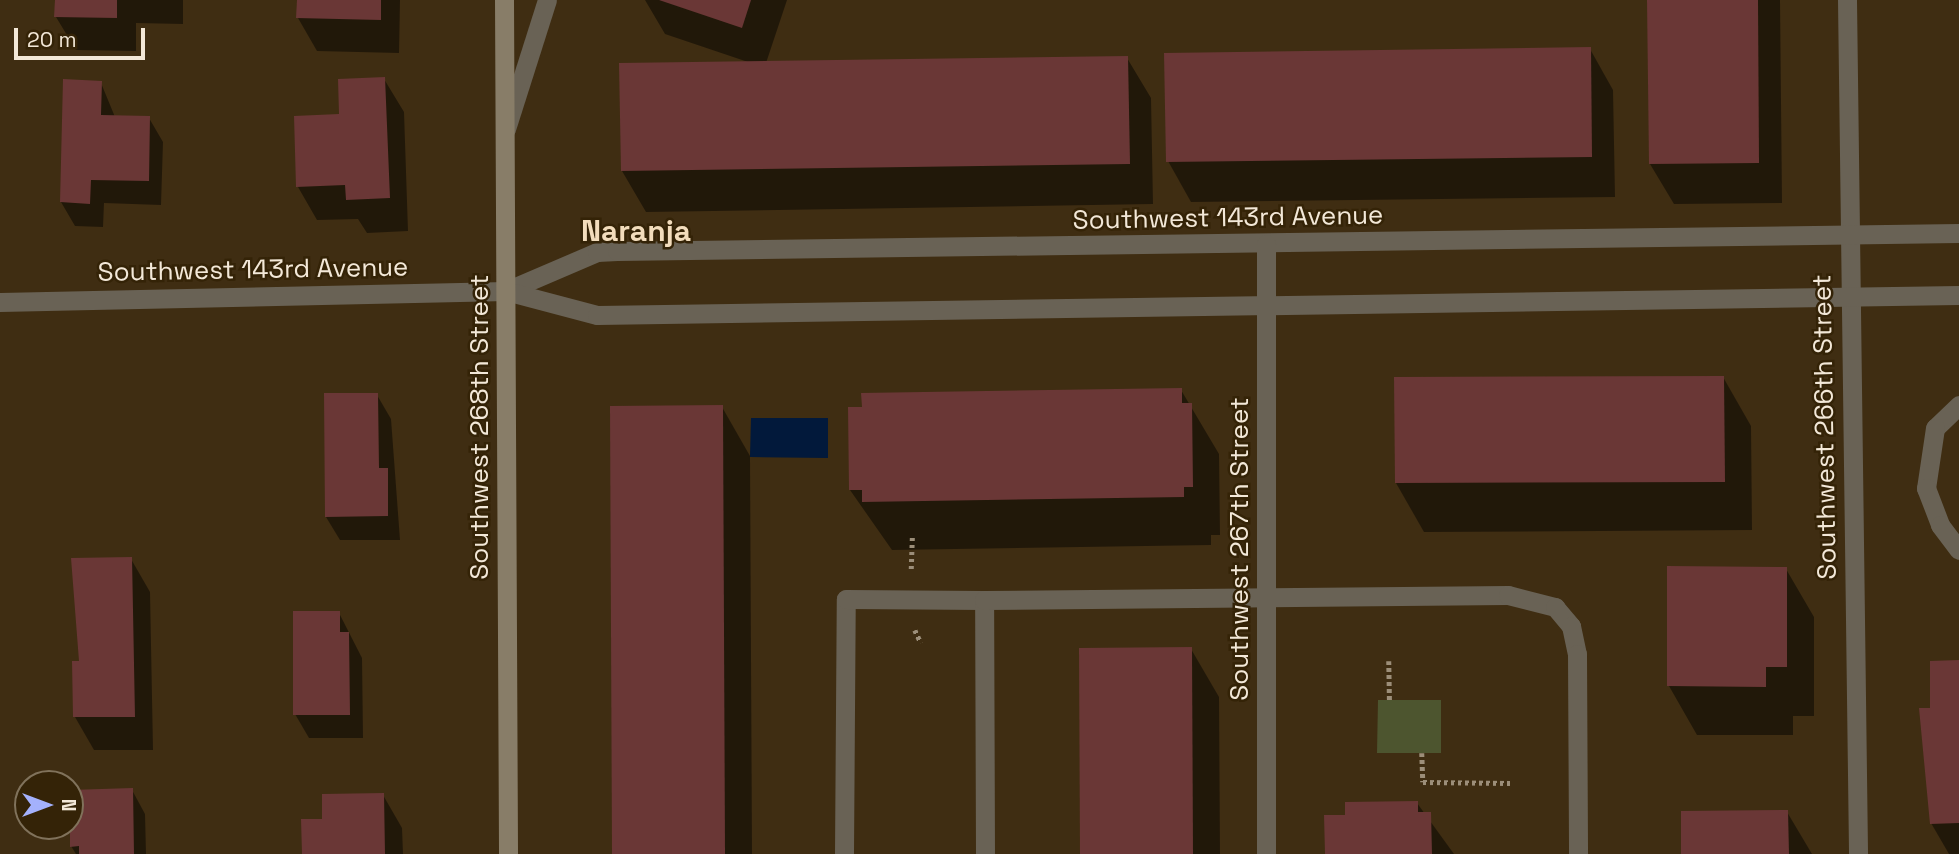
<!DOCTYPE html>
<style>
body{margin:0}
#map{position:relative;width:1959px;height:854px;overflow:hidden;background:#3f2d12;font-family:"Space Grotesk",sans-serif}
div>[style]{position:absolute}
.green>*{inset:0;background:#4d552f}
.water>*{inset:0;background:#02193b}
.shadow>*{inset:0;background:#0007}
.building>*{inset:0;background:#6a3736}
.path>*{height:4.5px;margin-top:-2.25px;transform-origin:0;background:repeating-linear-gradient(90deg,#9c8e79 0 3.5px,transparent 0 7px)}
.service>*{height:19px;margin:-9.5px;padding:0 9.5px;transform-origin:9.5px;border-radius:9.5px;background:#696255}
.minor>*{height:19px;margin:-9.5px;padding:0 9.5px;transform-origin:9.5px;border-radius:9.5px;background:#696255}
.secondary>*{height:19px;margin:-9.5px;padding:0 9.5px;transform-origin:9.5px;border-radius:9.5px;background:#887d68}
span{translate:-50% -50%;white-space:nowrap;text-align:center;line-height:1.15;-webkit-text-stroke:5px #342307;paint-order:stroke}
.street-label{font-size:26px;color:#f3e8d8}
.quarter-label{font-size:30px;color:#f2dcbc;font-weight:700}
.north{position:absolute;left:14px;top:770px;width:70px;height:70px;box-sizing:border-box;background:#342307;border:2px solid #80725b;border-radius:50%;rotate:90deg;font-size:19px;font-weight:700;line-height:28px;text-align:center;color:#f3e8d8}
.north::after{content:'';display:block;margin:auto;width:24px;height:32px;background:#a4b1fc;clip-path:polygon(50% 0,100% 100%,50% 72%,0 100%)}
.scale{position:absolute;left:14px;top:28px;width:131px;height:32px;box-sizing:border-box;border:4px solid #f3e8d8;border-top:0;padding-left:9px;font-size:21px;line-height:24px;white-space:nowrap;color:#f3e8d8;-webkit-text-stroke:5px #342307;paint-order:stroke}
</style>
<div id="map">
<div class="green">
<i style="clip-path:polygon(1378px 700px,1441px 700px,1441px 753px,1377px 753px)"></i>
</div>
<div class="water">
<i style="clip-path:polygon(751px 418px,828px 418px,828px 458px,750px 457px)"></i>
</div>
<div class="shadow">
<i style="clip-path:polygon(56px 0,183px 0,183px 24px,136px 23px,136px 51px,76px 50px,56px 17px)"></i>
<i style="clip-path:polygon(299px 0,400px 0,399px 53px,317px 51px,298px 18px)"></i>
<i style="clip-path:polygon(645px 0,787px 0,766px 63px,1127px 58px,1151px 98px,1153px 204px,646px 212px,622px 171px,748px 62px,665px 34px)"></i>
<i style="clip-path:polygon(1649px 0,1780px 0,1782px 203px,1674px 204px,1650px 164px)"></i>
<i style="clip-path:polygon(1590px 49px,1613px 90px,1615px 197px,1191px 202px,1168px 161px)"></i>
<i style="clip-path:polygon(384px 79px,404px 112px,408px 231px,367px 233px,358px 219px,317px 220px,298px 187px,341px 115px)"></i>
<i style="clip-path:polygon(101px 83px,115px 117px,149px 118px,163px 142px,161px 205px,104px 203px,103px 227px,75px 226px,61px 202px)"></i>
<i style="clip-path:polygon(1723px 377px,1751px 426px,1752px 530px,1424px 532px,1396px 483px,1396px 379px)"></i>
<i style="clip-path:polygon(1181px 390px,1219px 454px,1220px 535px,1211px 535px,1211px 545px,892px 550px,850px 490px)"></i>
<i style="clip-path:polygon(377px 395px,391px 419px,400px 540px,340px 540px,326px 517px)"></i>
<i style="clip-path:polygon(722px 407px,750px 456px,752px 854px,614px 854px)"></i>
<i style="clip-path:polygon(131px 559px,150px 592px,153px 750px,94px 750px,75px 717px,81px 663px)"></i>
<i style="clip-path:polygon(1786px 569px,1814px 617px,1814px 716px,1793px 716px,1793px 735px,1697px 735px,1669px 686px)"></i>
<i style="clip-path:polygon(339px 613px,362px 658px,363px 738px,309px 738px,295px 714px)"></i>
<i style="clip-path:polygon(1191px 649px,1219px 697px,1220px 854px,1082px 854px)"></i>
<i style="clip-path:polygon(1959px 662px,1959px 854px,1949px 854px,1931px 823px,1932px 710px)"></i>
<i style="clip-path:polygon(132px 790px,145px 814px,146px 854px,76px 854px,71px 846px)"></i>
<i style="clip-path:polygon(383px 795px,402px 828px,403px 854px,304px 854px,324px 820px)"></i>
<i style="clip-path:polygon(1417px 803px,1454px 854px,1327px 854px,1347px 816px)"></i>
<i style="clip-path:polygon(1787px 812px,1812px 854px,1683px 854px)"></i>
</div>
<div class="building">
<i style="clip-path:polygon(55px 0,117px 0,117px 18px,54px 17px)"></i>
<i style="clip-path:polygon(297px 0,381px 0,381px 20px,296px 18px)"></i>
<i style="clip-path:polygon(659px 0,751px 0,742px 28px)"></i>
<i style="clip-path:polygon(1647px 0,1758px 0,1759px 163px,1649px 164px)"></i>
<i style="clip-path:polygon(1591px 47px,1592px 157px,1166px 162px,1164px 53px)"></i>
<i style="clip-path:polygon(1128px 56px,1130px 164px,621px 171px,619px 63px)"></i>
<i style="clip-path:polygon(385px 77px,390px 198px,346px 200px,345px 185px,296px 187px,294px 116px,339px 114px,338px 79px)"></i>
<i style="clip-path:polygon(63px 79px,102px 81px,101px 115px,150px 116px,149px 181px,91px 180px,90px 204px,60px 202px)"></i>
<i style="clip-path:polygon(1724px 376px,1725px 482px,1395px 483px,1394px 377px)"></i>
<i style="clip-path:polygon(1182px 388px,1182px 403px,1192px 403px,1193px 487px,1184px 487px,1184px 497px,862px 502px,862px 490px,849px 490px,848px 407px,862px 407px,861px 393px)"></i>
<i style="clip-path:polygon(324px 393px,378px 393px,379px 468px,388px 468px,388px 516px,325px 517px)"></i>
<i style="clip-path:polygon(723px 405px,725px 854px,612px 854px,610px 406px)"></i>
<i style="clip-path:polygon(132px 557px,135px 717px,73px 717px,72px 661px,79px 661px,71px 558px)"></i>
<i style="clip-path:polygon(1667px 566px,1787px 567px,1787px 667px,1766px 667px,1766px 687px,1667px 686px)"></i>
<i style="clip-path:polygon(293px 611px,340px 611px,340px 632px,349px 632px,350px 715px,293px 715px)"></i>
<i style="clip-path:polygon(1192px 647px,1193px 854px,1080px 854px,1079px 648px)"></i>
<i style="clip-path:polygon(1959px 660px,1959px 823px,1930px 824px,1919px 708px,1930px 708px,1930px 661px)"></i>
<i style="clip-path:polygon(133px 788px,134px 854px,79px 854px,79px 846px,70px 847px,70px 790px)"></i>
<i style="clip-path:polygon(384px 793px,385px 854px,302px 854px,301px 819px,322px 819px,322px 794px)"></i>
<i style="clip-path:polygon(1418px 801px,1418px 812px,1431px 812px,1432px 854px,1325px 854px,1324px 815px,1345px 815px,1345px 802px)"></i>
<i style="clip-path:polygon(1788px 810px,1789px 854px,1681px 854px,1681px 811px)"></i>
</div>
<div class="path">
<i style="left:911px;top:569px;width:34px;rotate:-88deg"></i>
<i style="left:915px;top:630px;width:14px;rotate:65deg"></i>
<i style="left:1389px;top:661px;width:39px;rotate:89deg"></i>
<i style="left:1422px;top:753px;width:29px;rotate:88deg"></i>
<i style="left:1423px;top:782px;width:87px;rotate:0.7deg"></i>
</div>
<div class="service">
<i style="left:1959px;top:405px;width:33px;rotate:136deg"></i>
<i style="left:1935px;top:428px;width:61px;rotate:98.5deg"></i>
<i style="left:1926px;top:488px;width:40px;rotate:69deg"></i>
<i style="left:1940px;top:525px;width:31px;rotate:53deg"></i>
<i style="left:844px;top:854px;width:255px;rotate:-89.6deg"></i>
<i style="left:846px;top:599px;width:138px;rotate:0.4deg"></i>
<i style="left:985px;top:854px;width:254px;rotate:-90.2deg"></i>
<i style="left:984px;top:600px;width:524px;rotate:-0.55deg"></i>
<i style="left:1508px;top:595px;width:49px;rotate:14.3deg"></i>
<i style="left:1555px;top:607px;width:25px;rotate:50deg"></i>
<i style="left:1571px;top:626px;width:29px;rotate:78deg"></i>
<i style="left:1577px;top:654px;width:200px;rotate:89.7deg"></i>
</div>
<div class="minor">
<i style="left:1847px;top:0;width:854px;rotate:89.26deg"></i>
<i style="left:506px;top:129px;width:135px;rotate:-72.4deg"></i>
<i style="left:506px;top:291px;width:99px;rotate:-23.2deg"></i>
<i style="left:597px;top:252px;width:20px;rotate:-3deg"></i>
<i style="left:617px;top:251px;width:1342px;rotate:-0.77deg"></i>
<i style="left:0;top:302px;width:506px;rotate:-1.25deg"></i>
<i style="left:506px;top:291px;width:94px;rotate:14.8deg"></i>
<i style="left:597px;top:315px;width:1362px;rotate:-0.84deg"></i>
<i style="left:1266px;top:854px;width:610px;rotate:-90deg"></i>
</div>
<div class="secondary">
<i style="left:504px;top:0;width:854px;rotate:89.73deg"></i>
</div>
<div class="street-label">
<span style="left:1228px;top:218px;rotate:-1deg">Southwest 143rd Avenue</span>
<span style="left:253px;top:270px;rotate:-1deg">Southwest 143rd Avenue</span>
<span style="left:480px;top:427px;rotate:-90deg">Southwest 268th Street</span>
<span style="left:1825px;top:427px;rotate:-91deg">Southwest 266th Street</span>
<span style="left:1240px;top:549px;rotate:-90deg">Southwest 267th Street</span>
</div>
<div class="quarter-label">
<span style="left:636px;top:231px">Naranja</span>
</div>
<div class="north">N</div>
<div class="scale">20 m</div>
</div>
